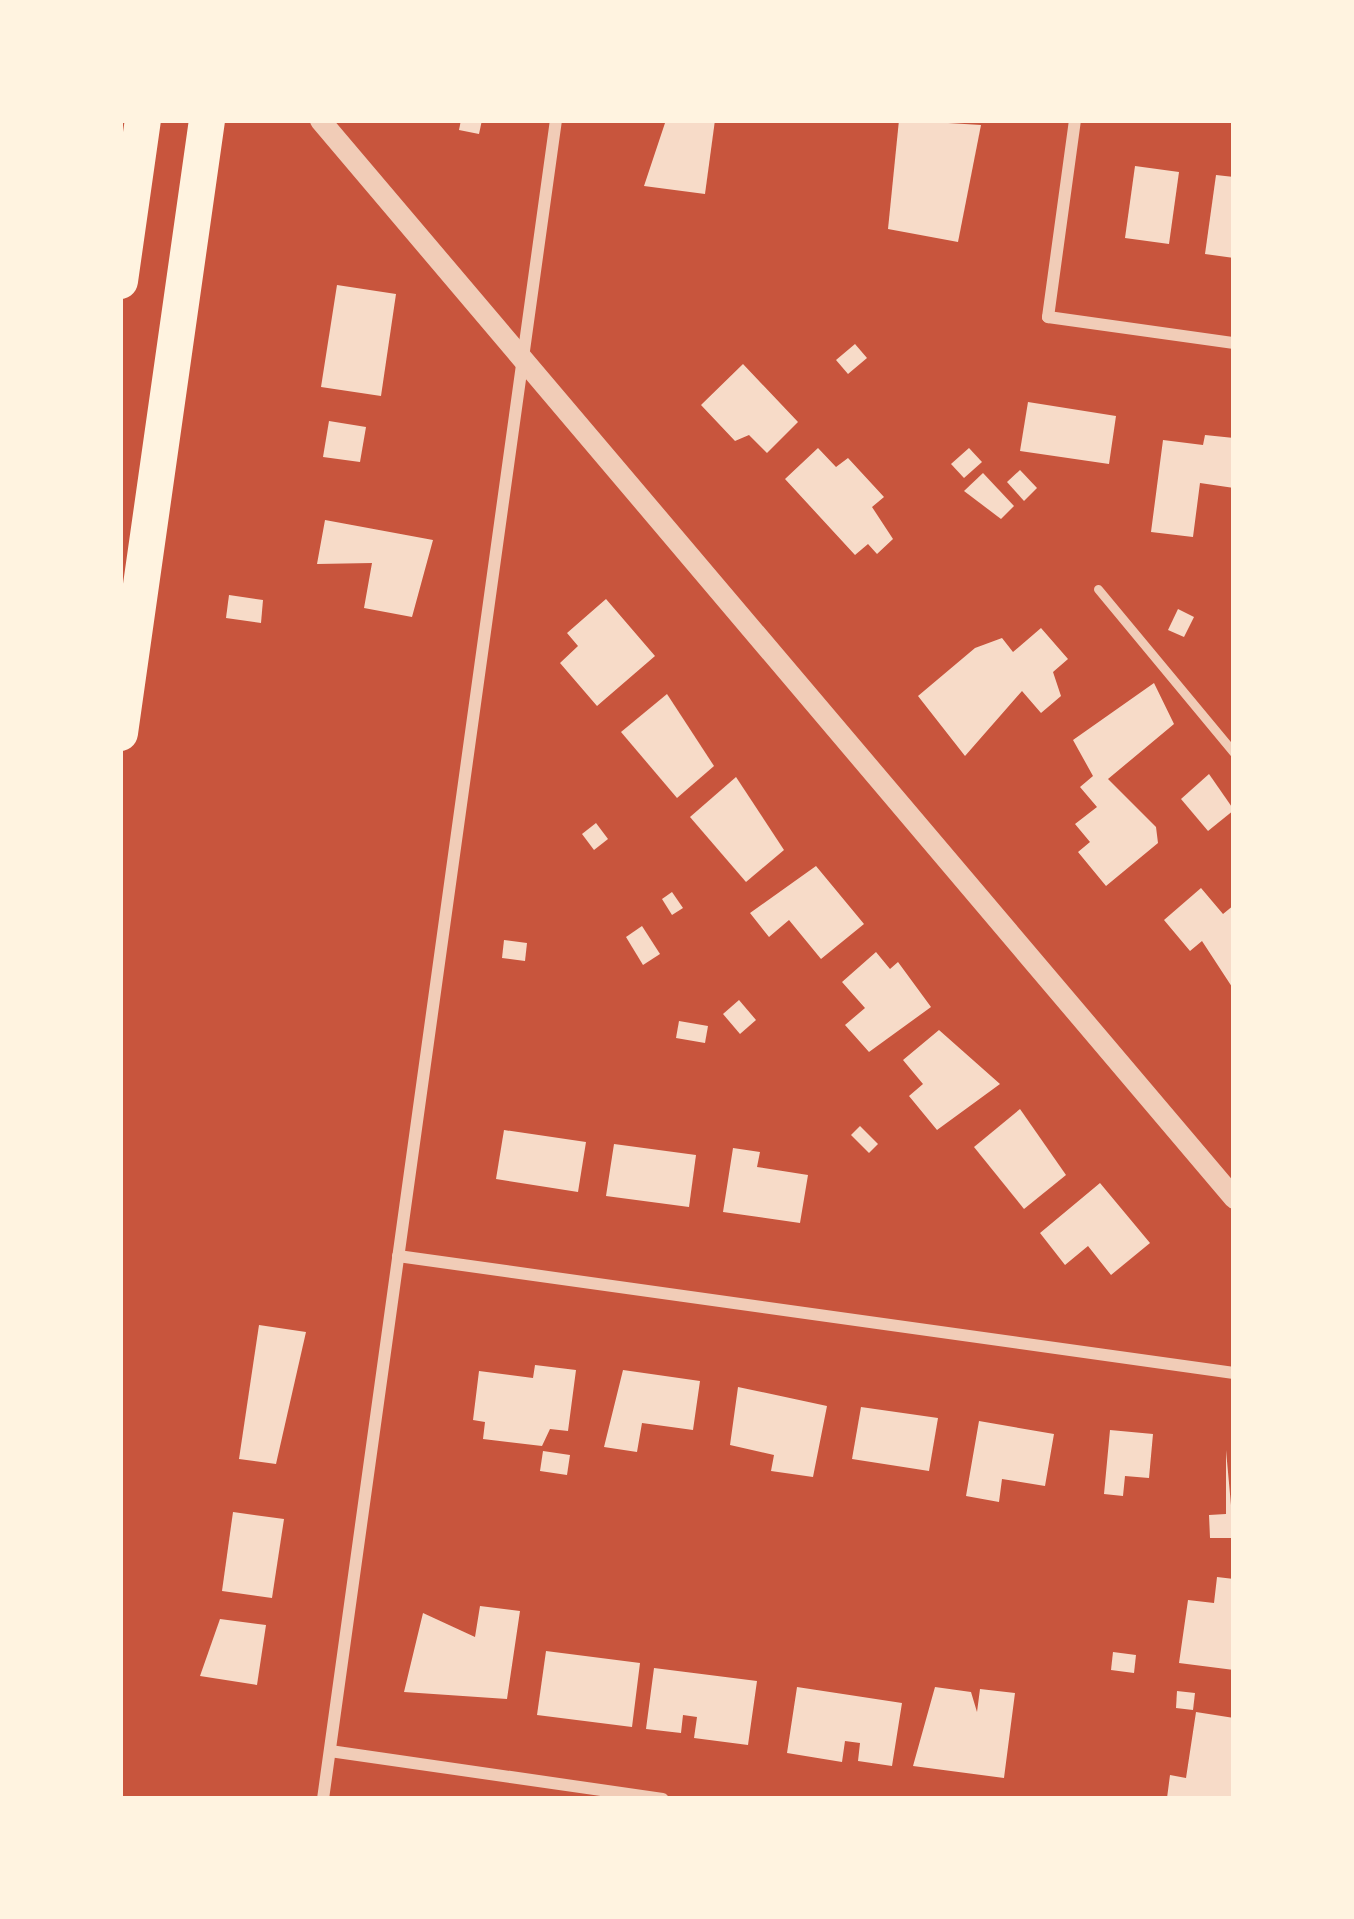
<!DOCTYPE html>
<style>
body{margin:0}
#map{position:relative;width:1354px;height:1919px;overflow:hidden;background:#c8553d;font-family:"Public Sans",sans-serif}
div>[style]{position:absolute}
.building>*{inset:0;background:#f7dbc8}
.service>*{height:9px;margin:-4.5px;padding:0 4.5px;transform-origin:4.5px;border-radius:4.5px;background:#f1ccb7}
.minor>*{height:12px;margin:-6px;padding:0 6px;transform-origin:6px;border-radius:6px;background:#f1ccb7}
.tertiary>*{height:21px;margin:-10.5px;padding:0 10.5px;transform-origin:10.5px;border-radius:10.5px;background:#f1ccb7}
.motorway>*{height:36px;margin:-18px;padding:0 18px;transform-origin:18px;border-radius:18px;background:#fff3e0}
span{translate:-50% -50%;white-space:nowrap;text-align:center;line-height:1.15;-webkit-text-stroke:9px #fff3e0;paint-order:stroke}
.frame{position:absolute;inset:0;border:123px solid #fff3e0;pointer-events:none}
</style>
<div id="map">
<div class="building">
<i style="clip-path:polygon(461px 120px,482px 120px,479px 134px,459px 130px)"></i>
<i style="clip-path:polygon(666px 120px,715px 120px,705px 194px,644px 186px)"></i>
<i style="clip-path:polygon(899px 120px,981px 125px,958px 242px,888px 229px)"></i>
<i style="clip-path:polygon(1135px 166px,1179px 172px,1169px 244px,1125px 238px)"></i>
<i style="clip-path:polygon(1216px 175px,1234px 177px,1234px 258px,1205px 254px)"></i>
<i style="clip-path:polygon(337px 285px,396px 294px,381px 396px,321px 387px)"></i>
<i style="clip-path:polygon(855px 344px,867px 358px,848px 374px,836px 360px)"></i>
<i style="clip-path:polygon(743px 364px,798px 422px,767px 453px,749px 435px,735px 441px,701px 405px)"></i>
<i style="clip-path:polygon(1028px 402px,1116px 416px,1109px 464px,1020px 451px)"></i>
<i style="clip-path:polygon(329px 421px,366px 427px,360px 462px,323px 457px)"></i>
<i style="clip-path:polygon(1205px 435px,1234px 438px,1234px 488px,1200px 483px,1193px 537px,1151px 532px,1163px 440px,1203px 445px)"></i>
<i style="clip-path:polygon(818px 448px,836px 467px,848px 458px,884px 497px,872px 507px,893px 539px,877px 554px,868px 544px,855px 555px,785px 479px)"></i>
<i style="clip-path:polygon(969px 448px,982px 462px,964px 478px,951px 464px)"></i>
<i style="clip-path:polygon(1020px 470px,1037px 488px,1024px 501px,1007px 482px)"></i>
<i style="clip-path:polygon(983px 473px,1014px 506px,1001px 519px,964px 491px)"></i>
<i style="clip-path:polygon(325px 520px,433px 540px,412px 617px,364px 608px,372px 563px,317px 564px)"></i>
<i style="clip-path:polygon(229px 595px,263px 600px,261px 623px,226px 618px)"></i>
<i style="clip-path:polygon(606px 599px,655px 656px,597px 706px,560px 663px,578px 646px,567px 633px)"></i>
<i style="clip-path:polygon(1178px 609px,1194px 617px,1184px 637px,1168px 630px)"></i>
<i style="clip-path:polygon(1041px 628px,1068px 659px,1053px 672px,1061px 696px,1041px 713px,1022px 691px,965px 756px,918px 696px,975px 648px,1002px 638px,1013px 652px)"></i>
<i style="clip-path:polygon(1154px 683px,1174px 724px,1108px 779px,1156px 827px,1158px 843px,1106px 886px,1078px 852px,1090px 842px,1075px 824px,1097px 807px,1080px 787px,1093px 776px,1073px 740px)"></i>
<i style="clip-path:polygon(667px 694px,714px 766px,677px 798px,621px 732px)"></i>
<i style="clip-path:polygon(1209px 774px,1234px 810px,1208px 831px,1181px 799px)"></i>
<i style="clip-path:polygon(736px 777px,784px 850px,746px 882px,690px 817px)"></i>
<i style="clip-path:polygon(596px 823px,608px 839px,594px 850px,582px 834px)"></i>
<i style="clip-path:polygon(816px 866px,864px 924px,821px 959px,789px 920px,769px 937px,750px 913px)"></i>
<i style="clip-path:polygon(1201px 888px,1223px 914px,1234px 905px,1234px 990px,1202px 941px,1190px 951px,1164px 920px)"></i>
<i style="clip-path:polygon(672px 892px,683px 908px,672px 915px,662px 899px)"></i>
<i style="clip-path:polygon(642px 926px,660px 954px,643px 965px,626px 937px)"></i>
<i style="clip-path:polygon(504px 940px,527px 943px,525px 961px,502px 958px)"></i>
<i style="clip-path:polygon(876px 952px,890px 969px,898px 962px,931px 1007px,869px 1052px,845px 1025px,865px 1008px,842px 982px)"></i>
<i style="clip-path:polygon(739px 1000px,756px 1020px,740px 1034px,723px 1014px)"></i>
<i style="clip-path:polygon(679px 1021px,708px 1026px,705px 1043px,676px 1038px)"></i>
<i style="clip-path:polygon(939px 1030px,1000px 1084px,937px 1130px,909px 1096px,923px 1084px,903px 1060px)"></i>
<i style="clip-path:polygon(1020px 1109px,1066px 1175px,1024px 1209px,974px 1147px)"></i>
<i style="clip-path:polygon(860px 1126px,878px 1144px,869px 1153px,851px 1135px)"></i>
<i style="clip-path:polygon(504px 1130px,586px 1142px,578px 1192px,496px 1179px)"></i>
<i style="clip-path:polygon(614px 1144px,696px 1155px,689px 1207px,606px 1196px)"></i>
<i style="clip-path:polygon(733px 1148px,760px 1152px,757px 1167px,808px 1175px,800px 1223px,723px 1212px)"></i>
<i style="clip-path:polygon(1100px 1183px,1150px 1243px,1111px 1275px,1088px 1246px,1065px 1265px,1040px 1233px)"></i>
<i style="clip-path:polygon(259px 1325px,306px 1332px,276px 1464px,239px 1459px)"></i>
<i style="clip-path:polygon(535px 1365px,576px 1370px,568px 1431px,550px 1429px,542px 1446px,483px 1439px,485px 1422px,473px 1420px,479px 1371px,533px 1378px)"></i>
<i style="clip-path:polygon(623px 1370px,700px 1381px,693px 1430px,642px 1423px,637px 1452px,604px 1447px)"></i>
<i style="clip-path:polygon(738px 1387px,827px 1406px,813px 1477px,771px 1471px,774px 1455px,730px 1445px)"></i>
<i style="clip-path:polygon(861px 1407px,938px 1418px,929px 1471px,852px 1459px)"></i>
<i style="clip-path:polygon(979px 1421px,1054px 1434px,1045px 1486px,1002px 1479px,999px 1502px,966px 1496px)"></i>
<i style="clip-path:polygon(1110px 1430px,1153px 1434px,1149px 1478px,1125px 1476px,1123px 1496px,1104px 1494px)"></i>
<i style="clip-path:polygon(1226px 1450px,1234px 1538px,1210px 1538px,1209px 1515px,1226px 1514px)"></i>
<i style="clip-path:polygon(543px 1451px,570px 1455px,567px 1475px,540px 1471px)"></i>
<i style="clip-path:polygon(233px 1512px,284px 1519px,272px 1598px,222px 1591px)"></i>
<i style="clip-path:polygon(1217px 1577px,1234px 1579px,1234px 1670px,1179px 1663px,1188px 1600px,1214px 1603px)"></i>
<i style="clip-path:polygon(480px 1606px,520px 1611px,507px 1699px,404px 1692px,423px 1613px,475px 1637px)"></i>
<i style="clip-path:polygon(220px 1619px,266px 1625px,257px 1685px,200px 1676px)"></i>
<i style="clip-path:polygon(546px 1651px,640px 1663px,632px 1727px,537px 1715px)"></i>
<i style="clip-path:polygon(1113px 1652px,1136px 1655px,1134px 1673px,1111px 1670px)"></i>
<i style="clip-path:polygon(654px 1668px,757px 1681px,748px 1745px,694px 1738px,697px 1717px,683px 1715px,681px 1733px,646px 1729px)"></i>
<i style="clip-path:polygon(797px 1687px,902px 1703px,892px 1766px,858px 1761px,860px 1743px,845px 1741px,842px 1762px,787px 1753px)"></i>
<i style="clip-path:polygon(935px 1687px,971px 1692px,977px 1712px,980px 1689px,1015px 1693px,1004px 1778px,913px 1766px)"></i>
<i style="clip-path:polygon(1177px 1691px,1195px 1693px,1193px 1710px,1176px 1708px)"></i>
<i style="clip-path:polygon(1196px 1712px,1234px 1718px,1234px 1799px,1167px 1798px,1170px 1775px,1186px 1778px)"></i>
</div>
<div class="service">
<i style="left:1098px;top:589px;width:213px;rotate:50.3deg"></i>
</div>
<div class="minor">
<i style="left:1075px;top:120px;width:199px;rotate:97.8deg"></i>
<i style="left:1048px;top:317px;width:188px;rotate:8deg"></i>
<i style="left:398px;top:1256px;width:844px;rotate:7.97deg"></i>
<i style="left:330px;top:1751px;width:336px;rotate:8.2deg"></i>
<i style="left:323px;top:1799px;width:1695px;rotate:-82.1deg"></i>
</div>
<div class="tertiary">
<i style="left:320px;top:120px;width:1413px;rotate:49.71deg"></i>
</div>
<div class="motorway">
<i style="left:120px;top:281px;width:163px;rotate:-81.9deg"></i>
<i style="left:120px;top:733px;width:619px;rotate:-81.92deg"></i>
</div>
<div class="frame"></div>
</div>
